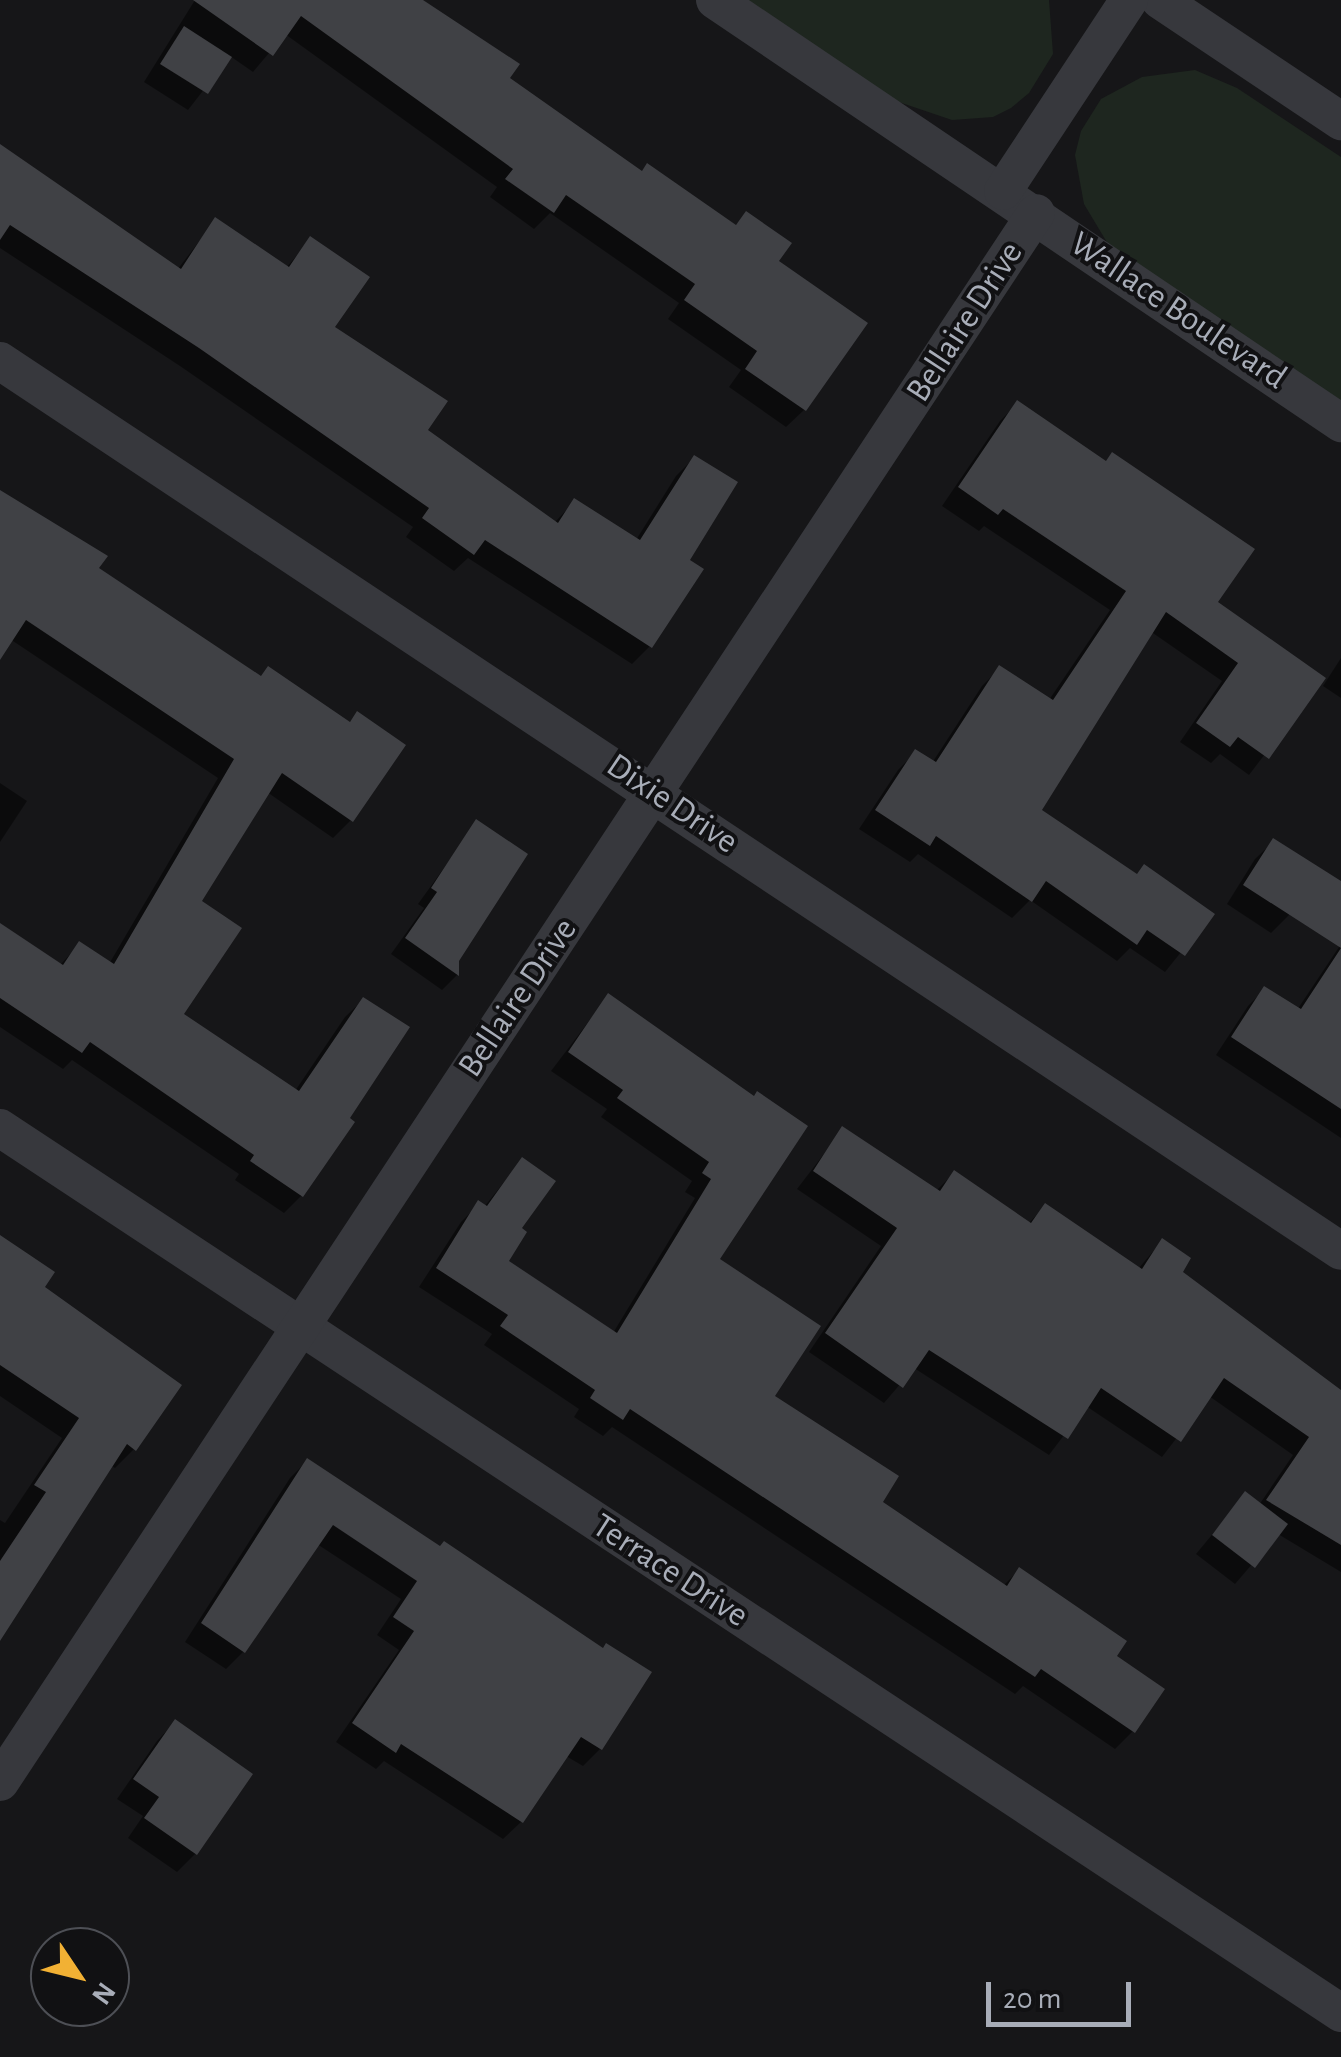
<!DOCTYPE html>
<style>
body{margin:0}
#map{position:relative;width:1341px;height:2057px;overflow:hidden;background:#161618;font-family:"Alegreya Sans",sans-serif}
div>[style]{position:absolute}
.green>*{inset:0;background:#1e261f}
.shadow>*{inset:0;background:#0007}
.building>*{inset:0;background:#404145}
.street>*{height:38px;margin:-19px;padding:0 19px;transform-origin:19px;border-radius:19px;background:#37383d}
span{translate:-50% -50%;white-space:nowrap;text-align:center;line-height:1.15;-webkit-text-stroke:8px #111113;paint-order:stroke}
.street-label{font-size:35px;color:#a8adb8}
.north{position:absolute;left:30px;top:1927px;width:100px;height:100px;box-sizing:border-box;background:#111113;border:2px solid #4d4f55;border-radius:50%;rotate:125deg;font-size:28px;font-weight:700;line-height:40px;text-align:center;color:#a8adb8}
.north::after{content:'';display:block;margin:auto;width:35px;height:45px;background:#f2b134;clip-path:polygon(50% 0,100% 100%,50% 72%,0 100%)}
.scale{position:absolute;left:986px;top:1982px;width:145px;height:45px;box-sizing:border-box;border:5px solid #a8adb8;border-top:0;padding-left:12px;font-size:30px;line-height:35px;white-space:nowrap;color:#a8adb8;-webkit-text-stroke:8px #111113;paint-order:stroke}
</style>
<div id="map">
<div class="green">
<i style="clip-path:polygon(740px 0,1049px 0,1053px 54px,1029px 93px,1011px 108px,993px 117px,952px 120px,887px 98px)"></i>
<i style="clip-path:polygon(1195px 70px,1237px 88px,1341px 157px,1341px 402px,1108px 244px,1084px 204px,1075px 155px,1081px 131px,1101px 99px,1142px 77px)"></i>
</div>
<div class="shadow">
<i style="clip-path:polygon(195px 0,420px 0,506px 79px,641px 173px,734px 227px,746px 214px,776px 262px,804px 410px,786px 427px,729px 387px,741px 370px,668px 319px,679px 303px,550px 213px,534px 229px,490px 197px,497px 187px,285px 34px,253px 72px,230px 56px,188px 110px,144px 82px)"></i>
<i style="clip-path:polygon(0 147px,177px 270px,215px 221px,286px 268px,311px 239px,332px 328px,425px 431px,554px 523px,575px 501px,636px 540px,676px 476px,694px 458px,687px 561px,650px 646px,632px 664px,468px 558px,454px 571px,406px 537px,413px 527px,180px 366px,0 248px)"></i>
<i style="clip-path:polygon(1018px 403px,1215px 603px,1323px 678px,1249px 775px,1220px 754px,1211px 763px,1180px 742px,1222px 681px,1150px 631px,1039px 811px,1136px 876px,1211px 915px,1165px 972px,1130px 948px,1117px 961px,1030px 900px,1012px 918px,918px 854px,910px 862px,859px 829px,898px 770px,916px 752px,932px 763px,982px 686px,1000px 668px,1049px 700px,1110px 610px,984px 526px,979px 531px,942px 506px,1000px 421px)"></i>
<i style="clip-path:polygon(0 492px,96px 569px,259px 678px,348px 724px,357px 714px,351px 820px,333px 838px,267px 792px,199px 902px,180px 1015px,295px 1091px,345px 1017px,363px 1000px,346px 1119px,351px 1123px,301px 1196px,284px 1213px,235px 1180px,239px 1174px,72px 1060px,63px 1069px,0 1027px,0 926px,59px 966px,80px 944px,109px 964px,218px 778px,10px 639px,0 655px)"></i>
<i style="clip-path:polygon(1341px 658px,1341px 698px,1323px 686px)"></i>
<i style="clip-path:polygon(0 783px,27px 801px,0 842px)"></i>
<i style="clip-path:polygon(477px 822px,457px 975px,442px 990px,391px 954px,424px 908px,418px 904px)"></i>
<i style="clip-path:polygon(1274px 841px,1289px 915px,1271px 933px,1227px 904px,1255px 859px)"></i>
<i style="clip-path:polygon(1341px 944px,1341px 1138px,1216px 1055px,1248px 1006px,1265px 989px,1297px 1010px)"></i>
<i style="clip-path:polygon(608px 996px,753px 1098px,716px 1260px,772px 1396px,879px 1503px,1003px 1586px,1019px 1570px,1113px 1657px,1133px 1731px,1115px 1749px,1023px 1686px,1015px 1694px,612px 1427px,603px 1436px,574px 1417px,579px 1409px,484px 1345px,492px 1334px,419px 1287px,461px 1222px,479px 1204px,484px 1207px,522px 1160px,519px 1229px,506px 1261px,613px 1333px,695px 1198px,685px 1192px,692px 1181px,601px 1117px,607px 1109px,551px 1071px)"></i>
<i style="clip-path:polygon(843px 1129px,936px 1191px,954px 1173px,1028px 1224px,1045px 1206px,1138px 1269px,1162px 1241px,1180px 1272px,1306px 1364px,1303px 1369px,1341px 1395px,1341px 1572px,1278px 1534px,1235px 1584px,1196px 1554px,1245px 1495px,1259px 1505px,1293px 1455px,1209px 1396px,1162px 1457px,1086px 1406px,1049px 1455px,914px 1368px,884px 1403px,809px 1352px,881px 1246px,797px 1189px)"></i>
<i style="clip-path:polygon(0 1251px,41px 1287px,134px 1449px,115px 1468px,110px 1465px,0 1637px,0 1520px,5px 1523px,62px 1438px,0 1396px)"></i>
<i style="clip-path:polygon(307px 1461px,600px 1749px,583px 1766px,566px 1756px,521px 1822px,503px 1839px,384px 1761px,376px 1769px,336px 1742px,399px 1650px,377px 1635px,401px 1599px,317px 1544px,243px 1652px,226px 1669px,185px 1642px,290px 1478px)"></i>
<i style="clip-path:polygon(175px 1722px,250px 1774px,195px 1854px,177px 1872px,128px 1838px,143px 1816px,117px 1799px,157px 1741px)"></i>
</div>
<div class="building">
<i style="clip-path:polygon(193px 0,423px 0,520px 64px,510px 78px,642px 171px,647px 163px,736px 225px,746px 211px,792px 243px,779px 261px,868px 323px,806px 411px,745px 369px,757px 351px,684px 300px,695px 284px,566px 195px,554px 213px,505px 179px,513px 169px,301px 16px,273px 56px)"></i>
<i style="clip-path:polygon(184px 26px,232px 57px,208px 94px,160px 64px)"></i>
<i style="clip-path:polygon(0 144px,181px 269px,215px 217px,289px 267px,310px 236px,370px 277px,335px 327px,448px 401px,428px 430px,558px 523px,574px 498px,640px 540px,694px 455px,738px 482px,690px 560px,704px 569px,652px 648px,485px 540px,474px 555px,422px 518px,429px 508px,199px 348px,10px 225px,0 240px)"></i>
<i style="clip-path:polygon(1017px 400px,1106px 461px,1112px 452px,1255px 549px,1218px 602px,1326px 678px,1269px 759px,1238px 737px,1230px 747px,1196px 723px,1238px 663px,1166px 612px,1042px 810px,1137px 874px,1144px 864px,1215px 914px,1185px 956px,1147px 930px,1137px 945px,1046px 881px,1032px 902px,936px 836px,930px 846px,875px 810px,915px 749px,936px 762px,999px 665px,1053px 700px,1126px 591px,1003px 509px,998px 515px,958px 487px)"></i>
<i style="clip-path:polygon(0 490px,108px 556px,99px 568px,261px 676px,268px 666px,350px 722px,357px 711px,406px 745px,353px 822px,282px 773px,202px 901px,242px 928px,184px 1014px,299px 1091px,363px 997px,410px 1027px,350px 1118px,355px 1122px,303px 1197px,250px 1161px,254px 1155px,90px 1042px,82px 1053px,0 998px,0 923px,63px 965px,79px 941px,114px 964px,234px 759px,26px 620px,0 660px)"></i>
<i style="clip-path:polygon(476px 819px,528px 854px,459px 961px,459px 976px,405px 938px,437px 892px,431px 888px)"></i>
<i style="clip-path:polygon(1273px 838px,1341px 881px,1341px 1109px,1231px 1037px,1264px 986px,1301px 1009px,1341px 948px,1243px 885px)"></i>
<i style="clip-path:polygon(608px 993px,754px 1096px,757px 1091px,808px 1126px,720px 1259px,821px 1326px,775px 1396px,899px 1476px,883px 1502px,1007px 1586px,1019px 1567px,1127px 1641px,1117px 1656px,1165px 1689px,1135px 1733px,1041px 1669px,1035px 1677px,630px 1409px,623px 1420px,590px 1398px,595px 1390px,500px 1326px,508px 1315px,436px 1268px,478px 1200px,487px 1206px,522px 1157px,556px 1181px,522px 1228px,527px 1232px,509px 1261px,617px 1333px,711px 1179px,702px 1173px,709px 1162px,617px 1098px,623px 1090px,568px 1052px)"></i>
<i style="clip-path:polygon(842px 1126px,940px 1191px,954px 1170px,1031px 1223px,1045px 1203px,1142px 1269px,1162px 1238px,1191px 1258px,1183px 1272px,1341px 1390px,1341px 1545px,1266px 1500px,1309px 1437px,1224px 1378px,1181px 1442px,1101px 1388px,1068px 1439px,929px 1350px,903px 1388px,825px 1333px,897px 1228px,813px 1171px)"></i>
<i style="clip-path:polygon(0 1235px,55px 1272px,45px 1287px,182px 1385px,136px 1451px,127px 1444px,0 1641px,0 1561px,46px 1492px,34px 1485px,79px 1418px,0 1365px)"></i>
<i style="clip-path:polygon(307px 1458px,440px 1546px,444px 1541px,603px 1648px,606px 1643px,652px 1672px,602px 1750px,581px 1737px,523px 1823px,401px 1744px,396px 1753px,352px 1723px,414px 1631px,393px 1617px,417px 1581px,333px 1525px,245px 1653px,201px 1623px)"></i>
<i style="clip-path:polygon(1245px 1491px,1288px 1524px,1255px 1568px,1212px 1535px)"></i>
<i style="clip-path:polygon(175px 1719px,253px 1774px,197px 1855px,144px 1818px,159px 1797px,133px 1779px)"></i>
</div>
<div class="street">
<i style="left:715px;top:0;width:756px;rotate:34.05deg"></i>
<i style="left:1160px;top:0;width:218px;rotate:33.8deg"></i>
<i style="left:1003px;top:191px;width:229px;rotate:-56.6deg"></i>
<i style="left:0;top:361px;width:1609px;rotate:33.57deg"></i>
<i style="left:0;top:1128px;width:1607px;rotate:33.42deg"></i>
<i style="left:0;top:1782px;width:1880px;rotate:-56.56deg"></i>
</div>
<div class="street-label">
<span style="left:1178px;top:311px;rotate:34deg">Wallace Boulevard</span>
<span style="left:965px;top:322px;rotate:-57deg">Bellaire Drive</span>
<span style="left:672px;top:804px;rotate:34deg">Dixie Drive</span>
<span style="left:518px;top:998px;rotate:-56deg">Bellaire Drive</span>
<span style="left:670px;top:1571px;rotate:33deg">Terrace Drive</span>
</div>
<div class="north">N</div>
<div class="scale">20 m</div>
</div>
